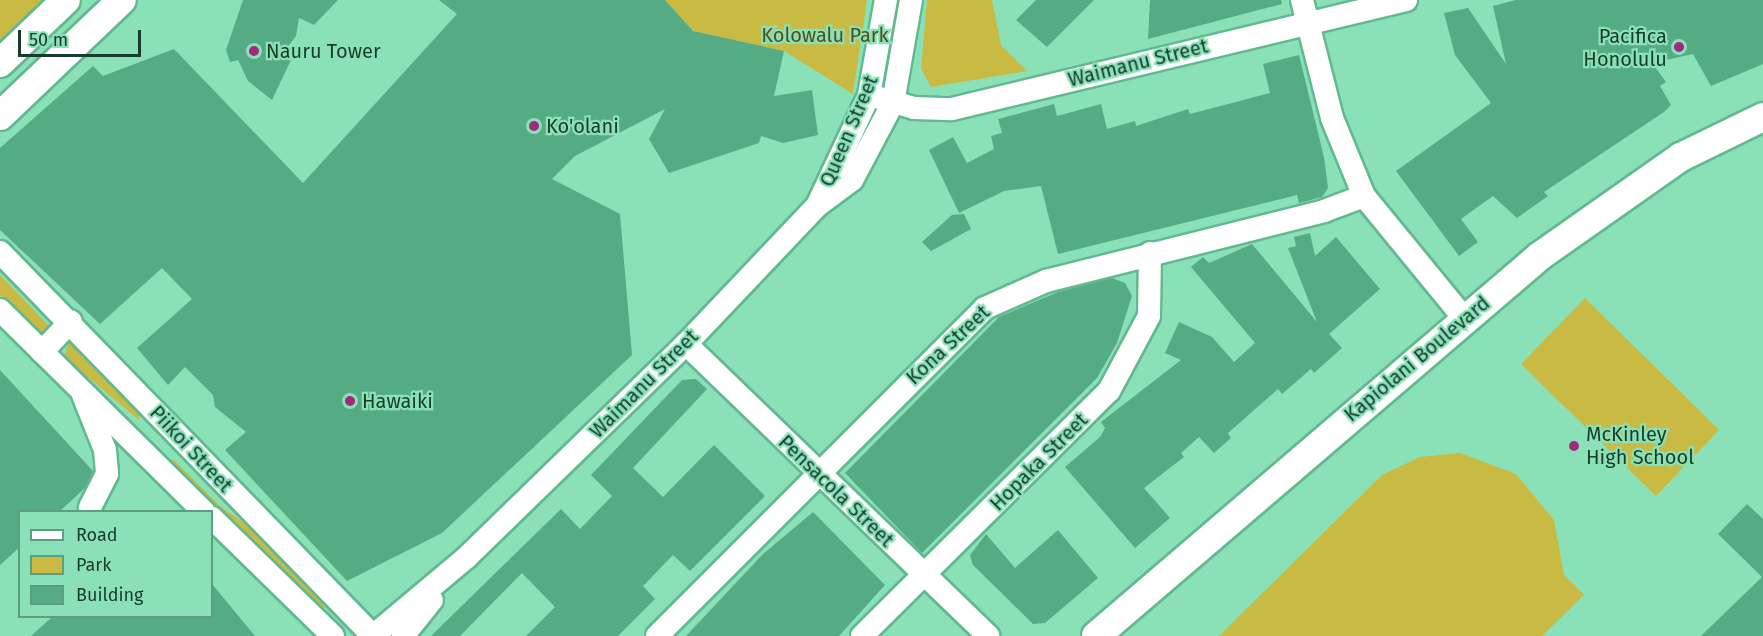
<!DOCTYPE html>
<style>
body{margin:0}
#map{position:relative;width:1763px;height:636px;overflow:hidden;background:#8ae1b7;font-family:"Fira Sans",sans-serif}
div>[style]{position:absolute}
.green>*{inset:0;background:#c8ba43}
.building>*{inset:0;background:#55ac84}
.roads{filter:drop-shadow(2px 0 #62b990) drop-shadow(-2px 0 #62b990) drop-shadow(0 2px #62b990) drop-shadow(0 -2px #62b990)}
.minor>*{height:22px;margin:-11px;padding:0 11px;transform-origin:11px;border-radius:11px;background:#fff}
.major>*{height:28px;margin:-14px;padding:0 14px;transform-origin:14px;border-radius:14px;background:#fff}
.dots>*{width:16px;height:16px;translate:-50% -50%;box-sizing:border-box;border:3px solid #8ae1b7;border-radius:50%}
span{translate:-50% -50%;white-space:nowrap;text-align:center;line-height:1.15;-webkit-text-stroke:4.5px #8ae1b7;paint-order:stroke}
.park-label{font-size:20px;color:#544e1f}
.poi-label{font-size:20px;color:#173c2c}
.right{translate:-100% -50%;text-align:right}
.left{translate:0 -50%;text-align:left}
.street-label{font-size:20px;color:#173c2c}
.legend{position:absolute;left:18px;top:510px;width:195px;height:108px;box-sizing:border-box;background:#8ae1b7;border:2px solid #5c9f7f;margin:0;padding:8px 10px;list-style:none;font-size:18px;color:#173c2c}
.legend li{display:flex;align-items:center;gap:12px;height:30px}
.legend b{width:30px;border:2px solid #5c9f7f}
.scale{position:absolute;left:18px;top:30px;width:123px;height:27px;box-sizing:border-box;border:3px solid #173c2c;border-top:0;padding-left:8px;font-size:18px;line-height:21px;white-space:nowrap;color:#173c2c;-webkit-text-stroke:4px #8ae1b7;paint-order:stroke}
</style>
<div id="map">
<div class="green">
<i style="clip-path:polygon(0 0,47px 0,0 47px)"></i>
<i style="clip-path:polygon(665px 0,867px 0,853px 94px,784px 51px,693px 31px)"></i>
<i style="clip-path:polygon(927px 0,992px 0,1001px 45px,1027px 71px,931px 87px,921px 69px)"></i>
<i style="clip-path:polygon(0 275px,51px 328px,42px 335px,0 295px)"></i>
<i style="clip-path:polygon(1585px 298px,1719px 430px,1656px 496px,1521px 364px)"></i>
<i style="clip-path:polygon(69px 342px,139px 413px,139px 420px,64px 357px)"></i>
<i style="clip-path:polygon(1460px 453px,1516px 474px,1554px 520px,1564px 575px,1584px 595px,1542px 636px,1219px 636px,1382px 475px,1420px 457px)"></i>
<i style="clip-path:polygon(174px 460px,220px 506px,254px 530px,327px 603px,322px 609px,260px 546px,232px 528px,168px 461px)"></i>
</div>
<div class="building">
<i style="clip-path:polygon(243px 0,338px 0,314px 25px,299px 18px,296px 36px,283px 53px,292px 58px,272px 100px,248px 81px,238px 60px,230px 62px,226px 50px)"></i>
<i style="clip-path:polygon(439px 0,665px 0,693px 31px,784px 51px,774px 96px,812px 90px,818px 135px,783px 143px,761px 136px,759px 143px,669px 173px,649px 139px,665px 109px,575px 156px,552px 179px,620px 214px,632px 355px,442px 533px,347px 581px,225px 450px,246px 432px,215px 407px,213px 395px,185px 367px,168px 385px,137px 348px,192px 299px,162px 268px,100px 324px,0 230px,0 148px,93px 66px,103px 76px,174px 49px,303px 183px,457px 14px)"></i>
<i style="clip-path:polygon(1036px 0,1094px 0,1047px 47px,1016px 20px)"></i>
<i style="clip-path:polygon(1150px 0,1281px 0,1282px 4px,1148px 39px)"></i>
<i style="clip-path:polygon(1516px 0,1763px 0,1763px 64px,1711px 86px,1693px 54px,1652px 63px,1666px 82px,1660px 86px,1671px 105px,1664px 112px,1544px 192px,1548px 196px,1517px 218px,1493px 196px,1461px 219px,1478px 242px,1459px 256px,1396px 171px,1491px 103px,1455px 55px,1444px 13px,1468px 8px,1506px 64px,1493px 6px)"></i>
<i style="clip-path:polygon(1299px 55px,1324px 157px,1328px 188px,1322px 197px,1299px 203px,1297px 195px,1058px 254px,1041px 186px,1004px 191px,959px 213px,929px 150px,953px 137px,967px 163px,994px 149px,991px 136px,1002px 133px,998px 119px,1054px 104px,1057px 116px,1101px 104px,1107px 129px,1135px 121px,1136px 126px,1188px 109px,1190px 114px,1270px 93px,1263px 64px)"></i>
<i style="clip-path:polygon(964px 214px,971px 229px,931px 251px,922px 242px,952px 215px)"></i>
<i style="clip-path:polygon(1310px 233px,1315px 256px,1336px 237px,1380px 289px,1329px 334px,1342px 348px,1314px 373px,1311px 369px,1282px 394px,1278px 389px,1228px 433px,1231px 438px,1214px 453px,1199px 437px,1181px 453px,1184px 457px,1144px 488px,1170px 518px,1135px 548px,1065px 467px,1100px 437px,1105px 428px,1101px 422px,1181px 360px,1165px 353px,1179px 322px,1212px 337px,1234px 362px,1255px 343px,1191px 267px,1203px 257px,1209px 263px,1252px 244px,1317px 322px,1288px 248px,1296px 246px,1294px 237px)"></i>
<i style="clip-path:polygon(1112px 278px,1125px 283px,1132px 296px,1117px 343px,1097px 378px,922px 553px,845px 473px,999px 317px,1058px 292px)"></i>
<i style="clip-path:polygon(0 370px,93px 471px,86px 487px,59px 512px,20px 512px,20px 547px,0 565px)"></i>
<i style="clip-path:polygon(696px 379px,707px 389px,633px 468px,663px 497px,714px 445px,765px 496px,690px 571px,673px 555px,643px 586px,655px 599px,618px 636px,526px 636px,555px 607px,522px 573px,460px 636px,431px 636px,561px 509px,580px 529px,612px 496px,591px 475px,682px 380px)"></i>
<i style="clip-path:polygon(1747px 504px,1763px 519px,1763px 636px,1701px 636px,1762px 577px,1718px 534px)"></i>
<i style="clip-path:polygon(813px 512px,885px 585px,839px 636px,686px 636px,763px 554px)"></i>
<i style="clip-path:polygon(1058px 530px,1098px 578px,1045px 623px,1033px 624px,973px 565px,970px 555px,986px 534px,1015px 568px)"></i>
<i style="clip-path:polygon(212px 584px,255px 636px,31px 636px,53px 616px,212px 616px)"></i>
</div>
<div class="roads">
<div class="minor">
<i style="left:1302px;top:0;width:122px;rotate:75.7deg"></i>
<i style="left:1332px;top:118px;width:84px;rotate:67.7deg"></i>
<i style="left:1364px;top:196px;width:156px;rotate:50.7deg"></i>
<i style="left:869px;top:95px;width:47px;rotate:16.1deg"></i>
<i style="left:914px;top:108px;width:38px;rotate:2deg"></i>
<i style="left:952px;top:109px;width:467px;rotate:-13.5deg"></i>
<i style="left:818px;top:204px;width:120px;rotate:-64.9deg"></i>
<i style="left:869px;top:95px;width:97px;rotate:-79.9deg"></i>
<i style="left:0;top:252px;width:535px;rotate:45.83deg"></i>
<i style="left:0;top:310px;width:287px;rotate:44.7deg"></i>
<i style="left:686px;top:344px;width:420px;rotate:44deg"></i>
<i style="left:42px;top:352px;width:42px;rotate:-46.9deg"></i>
<i style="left:83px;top:395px;width:59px;rotate:68.2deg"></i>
<i style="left:105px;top:450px;width:24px;rotate:85deg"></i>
<i style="left:107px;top:474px;width:38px;rotate:117deg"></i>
<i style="left:212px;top:518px;width:169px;rotate:44.3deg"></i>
<i style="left:373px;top:636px;width:123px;rotate:-40deg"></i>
<i style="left:467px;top:557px;width:305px;rotate:-44.2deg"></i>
<i style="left:686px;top:344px;width:190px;rotate:-46.5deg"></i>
<i style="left:817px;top:206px;width:44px;rotate:-36.6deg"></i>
<i style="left:852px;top:180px;width:87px;rotate:-62deg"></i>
<i style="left:893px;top:103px;width:105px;rotate:-80.1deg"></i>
<i style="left:403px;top:636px;width:46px;rotate:-51.1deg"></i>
<i style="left:657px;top:636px;width:464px;rotate:-45deg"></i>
<i style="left:985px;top:308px;width:67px;rotate:-23.9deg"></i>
<i style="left:1046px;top:281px;width:287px;rotate:-14.1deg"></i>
<i style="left:1324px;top:211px;width:43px;rotate:-20.6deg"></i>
<i style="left:862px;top:636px;width:348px;rotate:-44.8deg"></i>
<i style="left:1109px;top:391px;width:85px;rotate:-61.9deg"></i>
<i style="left:1149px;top:316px;width:63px;rotate:-89.1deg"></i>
</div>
<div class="major">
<i style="left:0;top:63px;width:91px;rotate:-43.7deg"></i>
<i style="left:0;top:116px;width:168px;rotate:-43.6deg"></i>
<i style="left:1096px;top:636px;width:584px;rotate:-40.56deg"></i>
<i style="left:1540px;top:256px;width:172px;rotate:-35.1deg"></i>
<i style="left:1681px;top:157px;width:91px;rotate:-26deg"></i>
</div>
</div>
<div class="dots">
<i style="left:1679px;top:47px;background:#a1287f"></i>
<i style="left:254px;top:51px;background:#a1287f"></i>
<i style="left:534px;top:126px;background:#a1287f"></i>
<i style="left:350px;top:401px;background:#a1287f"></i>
<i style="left:1574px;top:446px;background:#a1287f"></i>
</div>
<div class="park-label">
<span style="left:825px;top:35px">Kolowalu Park</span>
</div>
<div class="poi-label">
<span class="right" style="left:1667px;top:48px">Pacifica<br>Honolulu</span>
<span class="left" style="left:266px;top:51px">Nauru Tower</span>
<span class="left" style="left:546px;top:126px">Ko'olani</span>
<span class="left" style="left:362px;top:401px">Hawaiki</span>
<span class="left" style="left:1586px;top:446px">McKinley<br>High School</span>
</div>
<div class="street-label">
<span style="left:1138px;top:63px;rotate:-14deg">Waimanu Street</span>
<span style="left:849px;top:131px;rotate:-67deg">Queen Street</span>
<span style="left:948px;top:345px;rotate:-43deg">Kona Street</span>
<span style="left:1417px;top:359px;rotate:-40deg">Kapiolani Boulevard</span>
<span style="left:644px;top:384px;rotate:-45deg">Waimanu Street</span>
<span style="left:191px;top:449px;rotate:47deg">Piikoi Street</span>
<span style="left:1039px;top:462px;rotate:-45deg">Hopaka Street</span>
<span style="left:836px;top:491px;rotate:44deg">Pensacola Street</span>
</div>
<ul class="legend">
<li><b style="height:8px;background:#fff"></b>Road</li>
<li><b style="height:16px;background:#c8ba43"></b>Park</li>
<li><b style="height:16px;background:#55ac84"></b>Building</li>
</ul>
<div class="scale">50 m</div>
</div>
